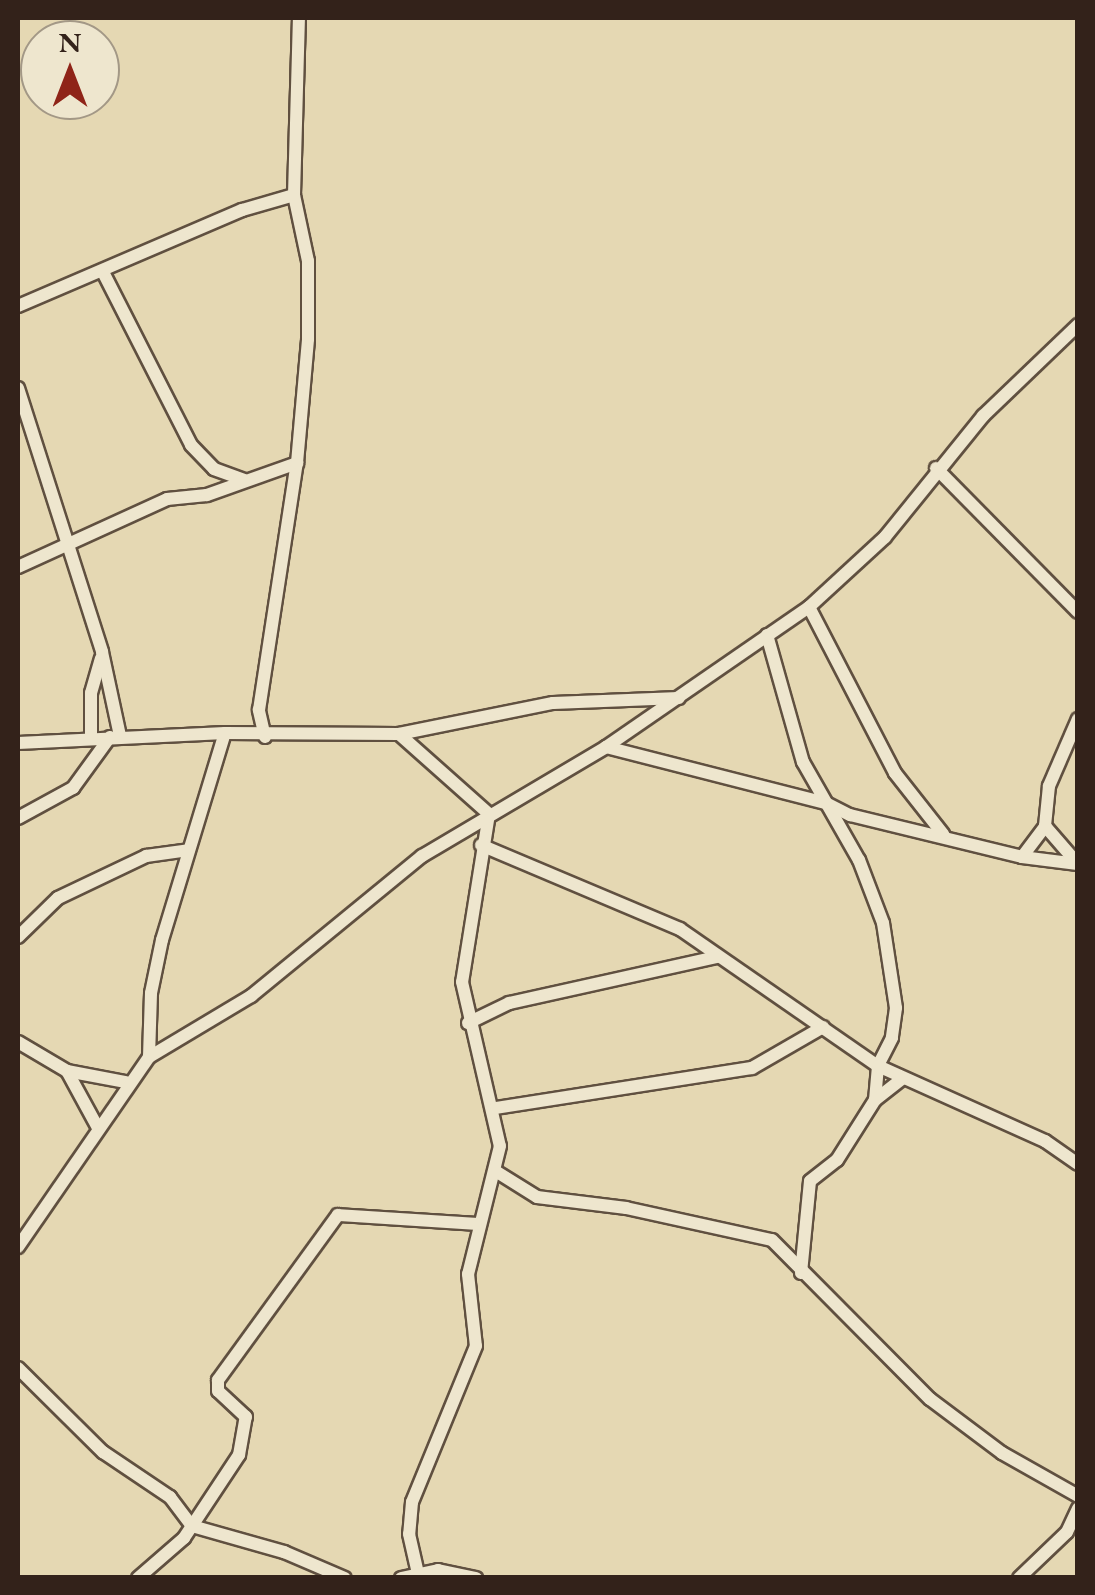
<!DOCTYPE html>
<style>
body{margin:0}
#map{position:relative;width:1095px;height:1595px;overflow:hidden;background:#e5d8b3;font-family:"EB Garamond",serif}
div>[style]{position:absolute}
.roads{filter:drop-shadow(2px 0 #605040) drop-shadow(-2px 0 #605040) drop-shadow(0 2px #605040) drop-shadow(0 -2px #605040)}
.minor>*{height:12px;margin:-6px;padding:0 6px;transform-origin:6px;border-radius:6px;background:#eee6ce}
span{translate:-50% -50%;white-space:nowrap;text-align:center;line-height:1.15;-webkit-text-stroke:8px #eee6ce;paint-order:stroke}
.frame{position:absolute;inset:0;border:20px solid #33221a;pointer-events:none}
.north{position:absolute;left:20px;top:20px;width:100px;height:100px;box-sizing:border-box;background:#eee6ce;border:2px solid #a39886;border-radius:50%;rotate:0deg;font-size:28px;font-weight:700;line-height:40px;text-align:center;color:#33221a}
.north::after{content:'';display:block;margin:auto;width:35px;height:45px;background:#8f2418;clip-path:polygon(50% 0,100% 100%,50% 72%,0 100%)}
</style>
<div id="map">
<div class="roads">
<div class="minor">
<i style="left:103px;top:272px;width:194px;rotate:63deg"></i>
<i style="left:191px;top:445px;width:33px;rotate:46deg"></i>
<i style="left:214px;top:469px;width:32px;rotate:20deg"></i>
<i style="left:18px;top:306px;width:244px;rotate:-23.2deg"></i>
<i style="left:242px;top:210px;width:54px;rotate:-16.1deg"></i>
<i style="left:18px;top:388px;width:277px;rotate:72.3deg"></i>
<i style="left:102px;top:652px;width:86px;rotate:77.9deg"></i>
<i style="left:936px;top:468px;width:202px;rotate:45.4deg"></i>
<i style="left:18px;top:567px;width:164px;rotate:-24.5deg"></i>
<i style="left:167px;top:499px;width:40px;rotate:-5.7deg"></i>
<i style="left:207px;top:495px;width:96px;rotate:-19.6deg"></i>
<i style="left:809px;top:607px;width:187px;rotate:62.6deg"></i>
<i style="left:895px;top:773px;width:78px;rotate:51.8deg"></i>
<i style="left:767px;top:635px;width:132px;rotate:74.2deg"></i>
<i style="left:803px;top:762px;width:113px;rotate:60.3deg"></i>
<i style="left:859px;top:860px;width:67px;rotate:69.1deg"></i>
<i style="left:883px;top:923px;width:86px;rotate:81.3deg"></i>
<i style="left:896px;top:1008px;width:30px;rotate:98deg"></i>
<i style="left:892px;top:1038px;width:31px;rotate:117deg"></i>
<i style="left:878px;top:1066px;width:34px;rotate:95deg"></i>
<i style="left:399px;top:734px;width:120px;rotate:41.6deg"></i>
<i style="left:489px;top:814px;width:170px;rotate:99.1deg"></i>
<i style="left:462px;top:982px;width:168px;rotate:77deg"></i>
<i style="left:500px;top:1146px;width:132px;rotate:104deg"></i>
<i style="left:468px;top:1274px;width:72px;rotate:83.7deg"></i>
<i style="left:476px;top:1346px;width:169px;rotate:112.3deg"></i>
<i style="left:412px;top:1502px;width:32px;rotate:95deg"></i>
<i style="left:409px;top:1534px;width:45px;rotate:77.2deg"></i>
<i style="left:265px;top:737px;width:28px;rotate:-103deg"></i>
<i style="left:259px;top:710px;width:250px;rotate:-81.3deg"></i>
<i style="left:297px;top:463px;width:124px;rotate:-84.9deg"></i>
<i style="left:308px;top:339px;width:78px;rotate:-90deg"></i>
<i style="left:308px;top:261px;width:67px;rotate:-102deg"></i>
<i style="left:294px;top:195px;width:177px;rotate:-88.4deg"></i>
<i style="left:91px;top:739px;width:46px;rotate:-90deg"></i>
<i style="left:91px;top:693px;width:36px;rotate:-74deg"></i>
<i style="left:18px;top:743px;width:207px;rotate:-2.8deg"></i>
<i style="left:225px;top:733px;width:174px;rotate:0.3deg"></i>
<i style="left:399px;top:734px;width:157px;rotate:-11.4deg"></i>
<i style="left:553px;top:703px;width:126px;rotate:-2.3deg"></i>
<i style="left:606px;top:747px;width:227px;rotate:14.3deg"></i>
<i style="left:826px;top:803px;width:27px;rotate:27deg"></i>
<i style="left:850px;top:815px;width:177px;rotate:13.7deg"></i>
<i style="left:1022px;top:857px;width:56px;rotate:7.1deg"></i>
<i style="left:18px;top:818px;width:63px;rotate:-28.6deg"></i>
<i style="left:73px;top:788px;width:63px;rotate:-54deg"></i>
<i style="left:1045px;top:826px;width:49px;rotate:49.1deg"></i>
<i style="left:481px;top:845px;width:216px;rotate:22.9deg"></i>
<i style="left:680px;top:929px;width:241px;rotate:34.7deg"></i>
<i style="left:878px;top:1066px;width:183px;rotate:24.2deg"></i>
<i style="left:1045px;top:1141px;width:40px;rotate:34.9deg"></i>
<i style="left:1022px;top:857px;width:39px;rotate:-53deg"></i>
<i style="left:1045px;top:826px;width:40px;rotate:-84.3deg"></i>
<i style="left:1049px;top:786px;width:73px;rotate:-66.6deg"></i>
<i style="left:18px;top:937px;width:56px;rotate:-44.3deg"></i>
<i style="left:58px;top:898px;width:98px;rotate:-25.5deg"></i>
<i style="left:146px;top:856px;width:43px;rotate:-7.9deg"></i>
<i style="left:468px;top:1023px;width:46px;rotate:-26deg"></i>
<i style="left:509px;top:1003px;width:213px;rotate:-12.5deg"></i>
<i style="left:18px;top:1042px;width:57px;rotate:30.6deg"></i>
<i style="left:67px;top:1071px;width:63px;rotate:61.4deg"></i>
<i style="left:149px;top:1057px;width:64px;rotate:-88.2deg"></i>
<i style="left:151px;top:993px;width:54px;rotate:-78.3deg"></i>
<i style="left:162px;top:940px;width:216px;rotate:-73.1deg"></i>
<i style="left:67px;top:1071px;width:60px;rotate:10.6deg"></i>
<i style="left:496px;top:1108px;width:259px;rotate:-8.9deg"></i>
<i style="left:752px;top:1068px;width:82px;rotate:-30deg"></i>
<i style="left:497px;top:1172px;width:47px;rotate:32deg"></i>
<i style="left:537px;top:1197px;width:90px;rotate:7deg"></i>
<i style="left:626px;top:1208px;width:149px;rotate:12.4deg"></i>
<i style="left:772px;top:1240px;width:224px;rotate:45.2deg"></i>
<i style="left:930px;top:1399px;width:90px;rotate:36.9deg"></i>
<i style="left:1002px;top:1453px;width:87px;rotate:29.5deg"></i>
<i style="left:18px;top:1247px;width:231px;rotate:-55.4deg"></i>
<i style="left:149px;top:1057px;width:119px;rotate:-30.9deg"></i>
<i style="left:251px;top:996px;width:221px;rotate:-39.3deg"></i>
<i style="left:422px;top:856px;width:214px;rotate:-30.6deg"></i>
<i style="left:606px;top:747px;width:247px;rotate:-34.6deg"></i>
<i style="left:809px;top:607px;width:103px;rotate:-42.6deg"></i>
<i style="left:885px;top:537px;width:156px;rotate:-51deg"></i>
<i style="left:983px;top:416px;width:132px;rotate:-43.8deg"></i>
<i style="left:801px;top:1273px;width:92px;rotate:-84.4deg"></i>
<i style="left:810px;top:1181px;width:34px;rotate:-38deg"></i>
<i style="left:837px;top:1160px;width:71px;rotate:-57.7deg"></i>
<i style="left:875px;top:1100px;width:34px;rotate:-38deg"></i>
<i style="left:18px;top:1368px;width:120px;rotate:44.7deg"></i>
<i style="left:103px;top:1452px;width:81px;rotate:33.9deg"></i>
<i style="left:170px;top:1497px;width:36px;rotate:53deg"></i>
<i style="left:192px;top:1526px;width:96px;rotate:15.8deg"></i>
<i style="left:284px;top:1552px;width:66px;rotate:23.1deg"></i>
<i style="left:138px;top:1578px;width:61px;rotate:-41deg"></i>
<i style="left:184px;top:1538px;width:100px;rotate:-56.5deg"></i>
<i style="left:239px;top:1455px;width:39px;rotate:-80deg"></i>
<i style="left:246px;top:1417px;width:38px;rotate:-137deg"></i>
<i style="left:218px;top:1391px;width:11px;rotate:-90deg"></i>
<i style="left:218px;top:1380px;width:204px;rotate:-54deg"></i>
<i style="left:338px;top:1215px;width:138px;rotate:3.7deg"></i>
<i style="left:401px;top:1578px;width:38px;rotate:-12deg"></i>
<i style="left:438px;top:1570px;width:39px;rotate:12deg"></i>
<i style="left:1019px;top:1578px;width:66px;rotate:-43.8deg"></i>
<i style="left:1067px;top:1532px;width:26px;rotate:-65deg"></i>
</div>
</div>
<div class="frame"></div>
<div class="north">N</div>
</div>
